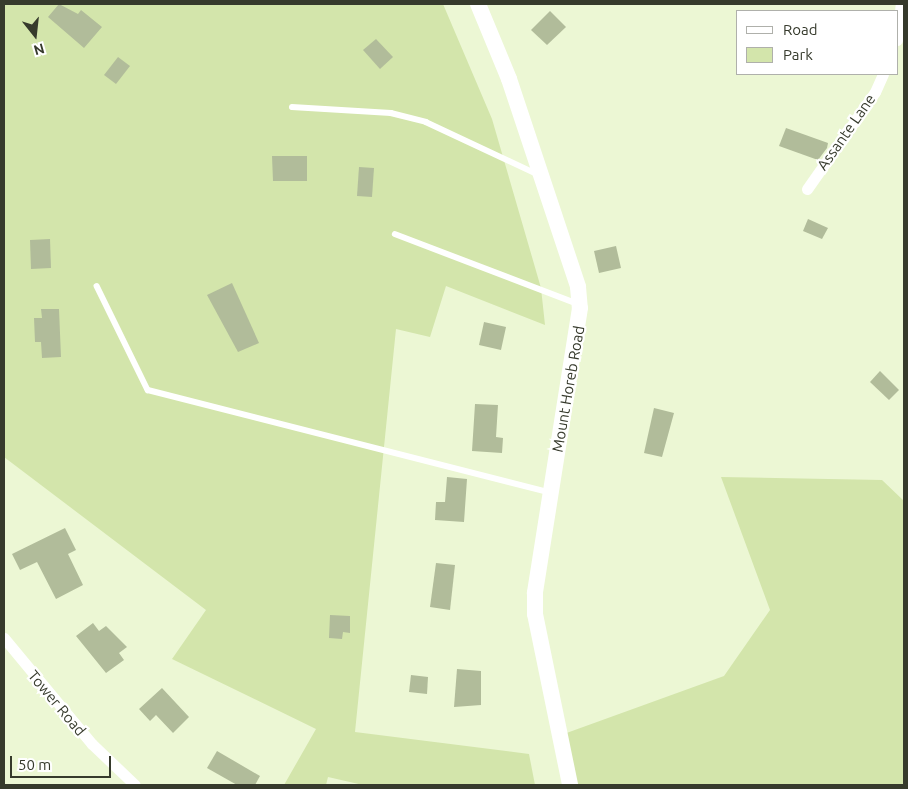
<!DOCTYPE html>
<style>
body{margin:0}
#map{position:relative;width:908px;height:789px;overflow:hidden;background:#ecf7d4;font-family:Ubuntu,sans-serif}
div>[style]{position:absolute}
.green>*{inset:0;background:#d3e5ab}
.building>*{inset:0;background:#b1bc9a}
.lane>*{height:5.5px;margin:-2.75px;padding:0 2.75px;transform-origin:2.75px;border-radius:2.75px;background:#fff}
.street>*{height:11px;margin:-5.5px;padding:0 5.5px;transform-origin:5.5px;border-radius:5.5px;background:#fff}
.secondary>*{height:16px;margin:-8px;padding:0 8px;transform-origin:8px;border-radius:8px;background:#fff}
span{translate:-50% -50%;white-space:nowrap;text-align:center;line-height:1.15;-webkit-text-stroke:4.5px #fff;paint-order:stroke}
.street-label{font-size:15px;color:#363a2c}
.frame{position:absolute;inset:0;border:5px solid #363a2c;pointer-events:none}
.legend{position:absolute;left:736px;top:10px;width:162px;height:65px;box-sizing:border-box;background:#fff;border:1px solid #afb0ab;margin:0;padding:6px 9px;list-style:none;font-size:15px;color:#363a2c}
.legend li{display:flex;align-items:center;gap:10px;height:25px}
.legend b{width:25px;border:1px solid #afb0ab}
.north{position:absolute;left:10px;top:10px;width:50px;height:50px;-webkit-text-stroke:4px #fff;paint-order:stroke;rotate:164deg;font-size:14px;font-weight:700;line-height:20px;text-align:center;color:#363a2c}
.north::after{content:'';display:block;margin:auto;width:18px;height:22px;background:#363a2c;clip-path:polygon(50% 0,100% 100%,50% 72%,0 100%)}
.scale{position:absolute;left:10px;top:756px;width:101px;height:22px;box-sizing:border-box;border:2px solid #363a2c;border-top:0;padding-left:6px;font-size:15px;line-height:18px;white-space:nowrap;color:#363a2c;-webkit-text-stroke:4px #fff;paint-order:stroke}
</style>
<div id="map">
<div class="green">
<i style="clip-path:polygon(4px 4px,443px 4px,492px 119px,541px 288px,545px 325px,446px 286px,430px 337px,396px 329px,355px 732px,529px 754px,535px 785px,363px 785px,328px 777px,326px 785px,284px 785px,316px 729px,172px 659px,206px 610px,4px 457px)"></i>
<i style="clip-path:polygon(721px 477px,882px 480px,904px 501px,904px 785px,570px 785px,561px 735px,724px 676px,770px 610px)"></i>
</div>
<div class="building">
<i style="clip-path:polygon(59px 4px,78px 14px,81px 10px,102px 27px,84px 48px,48px 17px)"></i>
<i style="clip-path:polygon(550px 11px,566px 27px,547px 45px,531px 30px)"></i>
<i style="clip-path:polygon(376px 39px,393px 57px,380px 69px,363px 50px)"></i>
<i style="clip-path:polygon(118px 57px,130px 66px,116px 84px,104px 75px)"></i>
<i style="clip-path:polygon(786px 128px,828px 143px,827px 148px,818px 160px,779px 146px)"></i>
<i style="clip-path:polygon(272px 156px,307px 156px,307px 181px,273px 181px)"></i>
<i style="clip-path:polygon(359px 167px,374px 168px,372px 197px,357px 196px)"></i>
<i style="clip-path:polygon(808px 219px,828px 228px,822px 239px,803px 231px)"></i>
<i style="clip-path:polygon(50px 239px,51px 268px,31px 269px,30px 240px)"></i>
<i style="clip-path:polygon(616px 246px,621px 268px,599px 273px,594px 251px)"></i>
<i style="clip-path:polygon(232px 283px,259px 343px,238px 352px,207px 295px)"></i>
<i style="clip-path:polygon(41px 309px,59px 309px,61px 357px,42px 358px,41px 342px,35px 342px,34px 318px,42px 318px)"></i>
<i style="clip-path:polygon(484px 322px,506px 327px,501px 350px,479px 345px)"></i>
<i style="clip-path:polygon(880px 371px,899px 390px,889px 400px,870px 382px)"></i>
<i style="clip-path:polygon(475px 404px,498px 405px,496px 437px,503px 438px,502px 453px,472px 451px)"></i>
<i style="clip-path:polygon(654px 408px,674px 413px,662px 457px,644px 453px)"></i>
<i style="clip-path:polygon(447px 477px,467px 479px,464px 522px,435px 520px,436px 502px,445px 502px)"></i>
<i style="clip-path:polygon(65px 528px,76px 550px,68px 554px,83px 585px,56px 599px,37px 562px,20px 570px,12px 554px)"></i>
<i style="clip-path:polygon(436px 563px,455px 565px,450px 610px,430px 607px)"></i>
<i style="clip-path:polygon(330px 615px,350px 616px,350px 633px,343px 632px,342px 639px,329px 638px)"></i>
<i style="clip-path:polygon(93px 623px,99px 631px,106px 626px,127px 647px,119px 653px,124px 660px,106px 673px,76px 636px)"></i>
<i style="clip-path:polygon(457px 669px,481px 671px,481px 705px,454px 707px)"></i>
<i style="clip-path:polygon(411px 675px,428px 677px,427px 694px,409px 692px)"></i>
<i style="clip-path:polygon(162px 688px,189px 717px,173px 733px,156px 715px,150px 721px,139px 709px)"></i>
<i style="clip-path:polygon(217px 751px,260px 776px,255px 785px,237px 785px,207px 768px)"></i>
</div>
<div class="lane">
<i style="left:292px;top:107px;width:99px;rotate:3.5deg"></i>
<i style="left:391px;top:113px;width:36px;rotate:14deg"></i>
<i style="left:426px;top:122px;width:123px;rotate:25.1deg"></i>
<i style="left:395px;top:234px;width:196px;rotate:20.9deg"></i>
<i style="left:97px;top:286px;width:116px;rotate:63.9deg"></i>
<i style="left:148px;top:390px;width:414px;rotate:14.3deg"></i>
</div>
<div class="street">
<i style="left:897px;top:40px;width:36px;rotate:-84deg"></i>
<i style="left:807px;top:189px;width:118px;rotate:-55deg"></i>
<i style="left:875px;top:92px;width:20px;rotate:-66deg"></i>
<i style="left:4px;top:638px;width:138px;rotate:50.3deg"></i>
<i style="left:92px;top:744px;width:59px;rotate:43.6deg"></i>
</div>
<div class="secondary">
<i style="left:478px;top:4px;width:81px;rotate:67.5deg"></i>
<i style="left:509px;top:79px;width:219px;rotate:71.6deg"></i>
<i style="left:578px;top:287px;width:21px;rotate:85deg"></i>
<i style="left:580px;top:308px;width:289px;rotate:99deg"></i>
<i style="left:535px;top:593px;width:21px;rotate:90deg"></i>
<i style="left:535px;top:614px;width:175px;rotate:78.4deg"></i>
</div>
<div class="street-label">
<span style="left:846px;top:132px;rotate:-55deg">Assante Lane</span>
<span style="left:568px;top:389px;rotate:-80deg">Mount Horeb Road</span>
<span style="left:57px;top:703px;rotate:50deg">Tower Road</span>
</div>
<div class="frame"></div>
<ul class="legend">
<li><b style="height:6px;background:#fff"></b>Road</li>
<li><b style="height:14px;background:#d3e5ab"></b>Park</li>
</ul>
<div class="north">N</div>
<div class="scale">50 m</div>
</div>
